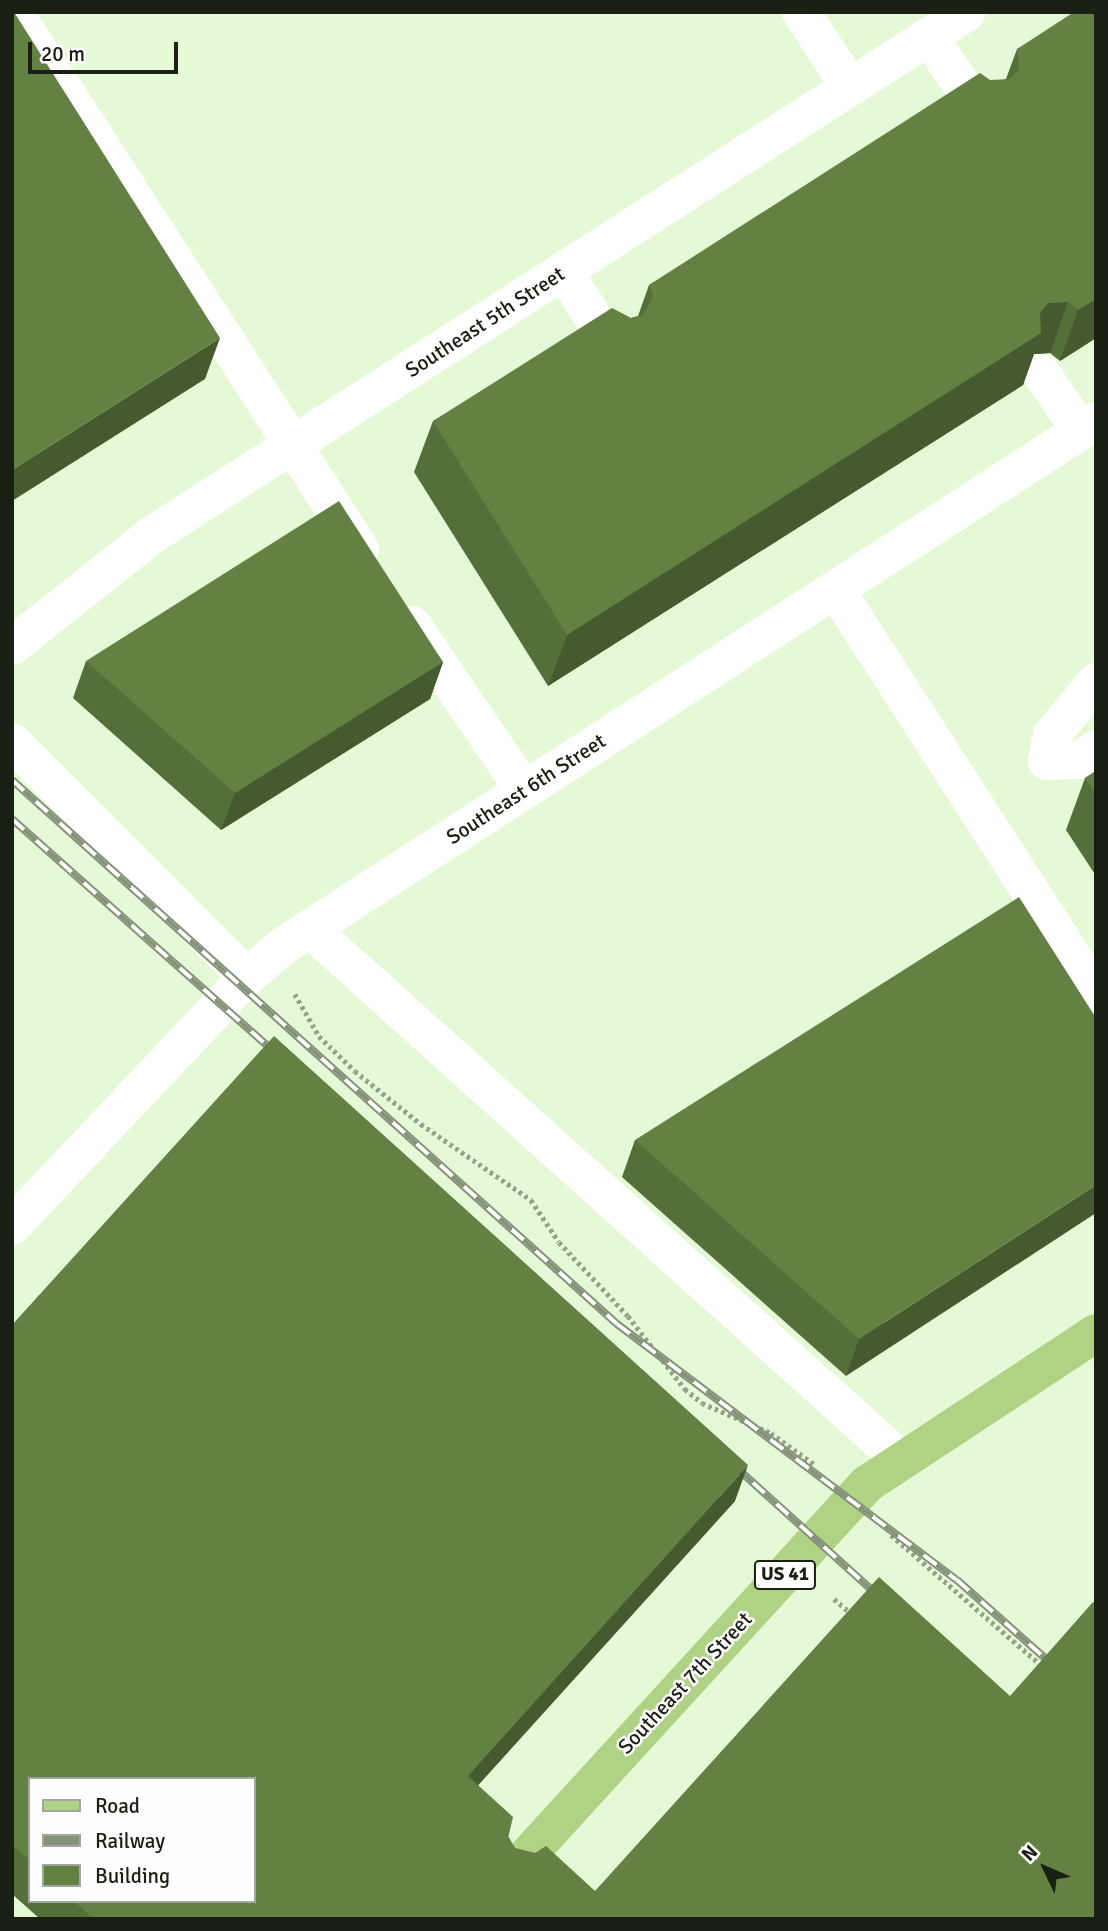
<!DOCTYPE html>
<style>
body{margin:0}
#map{position:relative;width:1108px;height:1931px;overflow:hidden;background:#e6f9d7;font-family:Signika,sans-serif}
div>[style]{position:absolute}
.path>*{height:4.5px;margin-top:-2.25px;transform-origin:0;background:repeating-linear-gradient(90deg,#94a289 0 3.5px,transparent 0 7px)}
.minor>*{height:38px;margin:-19px;padding:0 19px;transform-origin:19px;border-radius:19px;background:#fff}
.major>*{height:38px;margin:-19px;padding:0 19px;transform-origin:19px;border-radius:19px;background:#b0d285}
.rail>*{height:8px;margin-top:-4px;transform-origin:0;background:repeating-linear-gradient(90deg,#fefefe 0 16px,#86937b 0 32px);box-sizing:border-box;border-block:2px solid #86937b}
.wall>*{inset:0;background:#546f39}
.shaded-wall>*{inset:0;background:#455a2e}
.building>*{inset:0;background:#628142}
span{translate:-50% -50%;white-space:nowrap;text-align:center;line-height:1.15;-webkit-text-stroke:5px #fefefe;paint-order:stroke}
.shield-label span{padding:2px 5px;background:#fefefe;border:2px solid;border-radius:5px;-webkit-text-stroke-width:0}
.shield-label{font-size:19px;color:#191f13;font-weight:700}
.street-label{font-size:21px;color:#191f13}
.frame{position:absolute;inset:0;border:14px solid #191f13;pointer-events:none}
.legend{position:absolute;left:28px;top:1777px;width:228px;height:126px;box-sizing:border-box;background:#fefefe;border:2px solid #a2a5a0;margin:0;padding:9px 12px;list-style:none;font-size:21px;color:#191f13}
.legend li{display:flex;align-items:center;gap:14px;height:35px}
.legend b{width:35px;border:2px solid #a2a5a0}
.north{position:absolute;left:1010px;top:1833px;width:70px;height:70px;-webkit-text-stroke:5px #fefefe;paint-order:stroke;rotate:314deg;font-size:19px;font-weight:700;line-height:28px;text-align:center;color:#191f13}
.north::after{content:'';display:block;margin:auto;width:24px;height:32px;background:#191f13;clip-path:polygon(50% 0,100% 100%,50% 72%,0 100%)}
.scale{position:absolute;left:28px;top:42px;width:150px;height:32px;box-sizing:border-box;border:4px solid #191f13;border-top:0;padding-left:9px;font-size:21px;line-height:24px;white-space:nowrap;color:#191f13;-webkit-text-stroke:5px #fefefe;paint-order:stroke}
</style>
<div id="map">
<div class="path">
<i style="left:295px;top:994px;width:48px;rotate:60.3deg"></i>
<i style="left:319px;top:1036px;width:50px;rotate:44.2deg"></i>
<i style="left:355px;top:1071px;width:85px;rotate:38.8deg"></i>
<i style="left:421px;top:1124px;width:134px;rotate:34.6deg"></i>
<i style="left:531px;top:1200px;width:50px;rotate:56.3deg"></i>
<i style="left:559px;top:1242px;width:101px;rotate:47deg"></i>
<i style="left:628px;top:1316px;width:93px;rotate:52deg"></i>
<i style="left:685px;top:1389px;width:22px;rotate:39deg"></i>
<i style="left:702px;top:1403px;width:75px;rotate:23.5deg"></i>
<i style="left:771px;top:1433px;width:53px;rotate:35.8deg"></i>
<i style="left:891px;top:1535px;width:198px;rotate:40.9deg"></i>
<i style="left:834px;top:1599px;width:23px;rotate:40deg"></i>
</div>
<div class="minor">
<i style="left:14px;top:12px;width:639px;rotate:57.21deg"></i>
<i style="left:801px;top:12px;width:90px;rotate:56.8deg"></i>
<i style="left:929px;top:37px;width:91px;rotate:55.8deg"></i>
<i style="left:564px;top:271px;width:91px;rotate:58.1deg"></i>
<i style="left:1041px;top:373px;width:70px;rotate:55.4deg"></i>
<i style="left:836px;top:590px;width:480px;rotate:57.2deg"></i>
<i style="left:412px;top:625px;width:199px;rotate:55.8deg"></i>
<i style="left:12px;top:646px;width:179px;rotate:-38.4deg"></i>
<i style="left:152px;top:535px;width:968px;rotate:-32.69deg"></i>
<i style="left:1096px;top:682px;width:69px;rotate:129.7deg"></i>
<i style="left:1052px;top:735px;width:26px;rotate:101deg"></i>
<i style="left:1047px;top:761px;width:32px;rotate:-2deg"></i>
<i style="left:1079px;top:760px;width:20px;rotate:-33deg"></i>
<i style="left:12px;top:742px;width:332px;rotate:45deg"></i>
<i style="left:310px;top:929px;width:793px;rotate:41.93deg"></i>
<i style="left:12px;top:1226px;width:342px;rotate:-46.7deg"></i>
<i style="left:247px;top:977px;width:48px;rotate:-40.7deg"></i>
<i style="left:283px;top:946px;width:968px;rotate:-32.85deg"></i>
</div>
<div class="major">
<i style="left:516px;top:1868px;width:520px;rotate:-47.57deg"></i>
<i style="left:867px;top:1484px;width:274px;rotate:-33.4deg"></i>
</div>
<div class="rail">
<i style="left:12px;top:780px;width:814px;rotate:41.96deg"></i>
<i style="left:617px;top:1324px;width:426px;rotate:37deg"></i>
<i style="left:957px;top:1580px;width:130px;rotate:41.6deg"></i>
<i style="left:12px;top:819px;width:357px;rotate:41.6deg"></i>
<i style="left:729px;top:1461px;width:210px;rotate:42.1deg"></i>
</div>
<div class="wall">
<i style="clip-path:polygon(1096px 12px,1096px 338px,1060px 361px,1050px 353px,1034px 354px,1023px 385px,548px 686px,414px 472px,433px 421px,631px 318px,638px 316px,649px 285px,1006px 79px,1017px 49px)"></i>
<i style="clip-path:polygon(86px 661px,443px 662px,430px 699px,221px 830px,73px 698px)"></i>
<i style="clip-path:polygon(1096px 771px,1096px 876px,1066px 830px,1085px 778px)"></i>
<i style="clip-path:polygon(1096px 1018px,846px 1376px,622px 1177px,635px 1140px)"></i>
<i style="clip-path:polygon(evenodd,12px 1325px,735px 1501px,478px 1785px,515px 1848px,595px 1891px,1096px 1919px,40px 1919px,12px 1894px,12px 1325px,30px 1779px,254px 1901px,30px 1901px,30px 1779px)"></i>
</div>
<div class="shaded-wall">
<i style="clip-path:polygon(1096px 299px,1096px 338px,1060px 361px,1078px 310px)"></i>
<i style="clip-path:polygon(1068px 302px,1050px 353px,1034px 354px,1023px 385px,548px 686px,567px 635px,1040px 313px,1048px 303px)"></i>
<i style="clip-path:polygon(220px 338px,205px 379px,12px 501px,12px 470px)"></i>
<i style="clip-path:polygon(443px 662px,430px 699px,221px 830px,235px 793px)"></i>
<i style="clip-path:polygon(1096px 1185px,1096px 1213px,846px 1376px,859px 1339px)"></i>
<i style="clip-path:polygon(748px 1465px,735px 1501px,454px 1812px,468px 1776px)"></i>
</div>
<div class="building">
<i style="clip-path:polygon(12px 12px,14px 12px,220px 338px,12px 470px)"></i>
<i style="clip-path:polygon(1074px 12px,1096px 12px,1096px 299px,1078px 310px,1068px 302px,1048px 303px,1040px 313px,1041px 333px,567px 635px,433px 421px,612px 308px,631px 318px,643px 315px,653px 296px,649px 285px,980px 73px,990px 80px,1010px 79px,1019px 69px,1017px 49px)"></i>
<i style="clip-path:polygon(339px 501px,443px 662px,235px 793px,86px 661px)"></i>
<i style="clip-path:polygon(1096px 771px,1096px 795px,1085px 778px)"></i>
<i style="clip-path:polygon(1019px 897px,1096px 1018px,1096px 1185px,859px 1339px,635px 1140px)"></i>
<i style="clip-path:polygon(274px 1036px,748px 1465px,468px 1776px,513px 1817px,508px 1838px,515px 1848px,535px 1853px,546px 1846px,595px 1891px,879px 1577px,1010px 1696px,1093px 1602px,1096px 1605px,1096px 1919px,93px 1919px,74px 1901px,254px 1901px,254px 1779px,30px 1779px,30px 1861px,12px 1845px,12px 1325px)"></i>
</div>
<div class="shield-label">
<span style="left:785px;top:1575px">US 41</span>
</div>
<div class="street-label">
<span style="left:485px;top:322px;rotate:-33deg">Southeast 5th Street</span>
<span style="left:526px;top:789px;rotate:-33deg">Southeast 6th Street</span>
<span style="left:685px;top:1683px;rotate:-47deg">Southeast 7th Street</span>
</div>
<div class="frame"></div>
<ul class="legend">
<li><b style="height:9px;background:#b0d285"></b>Road</li>
<li><b style="height:9px;background:#86937b"></b>Railway</li>
<li><b style="height:19px;background:#628142"></b>Building</li>
</ul>
<div class="north">N</div>
<div class="scale">20 m</div>
</div>
